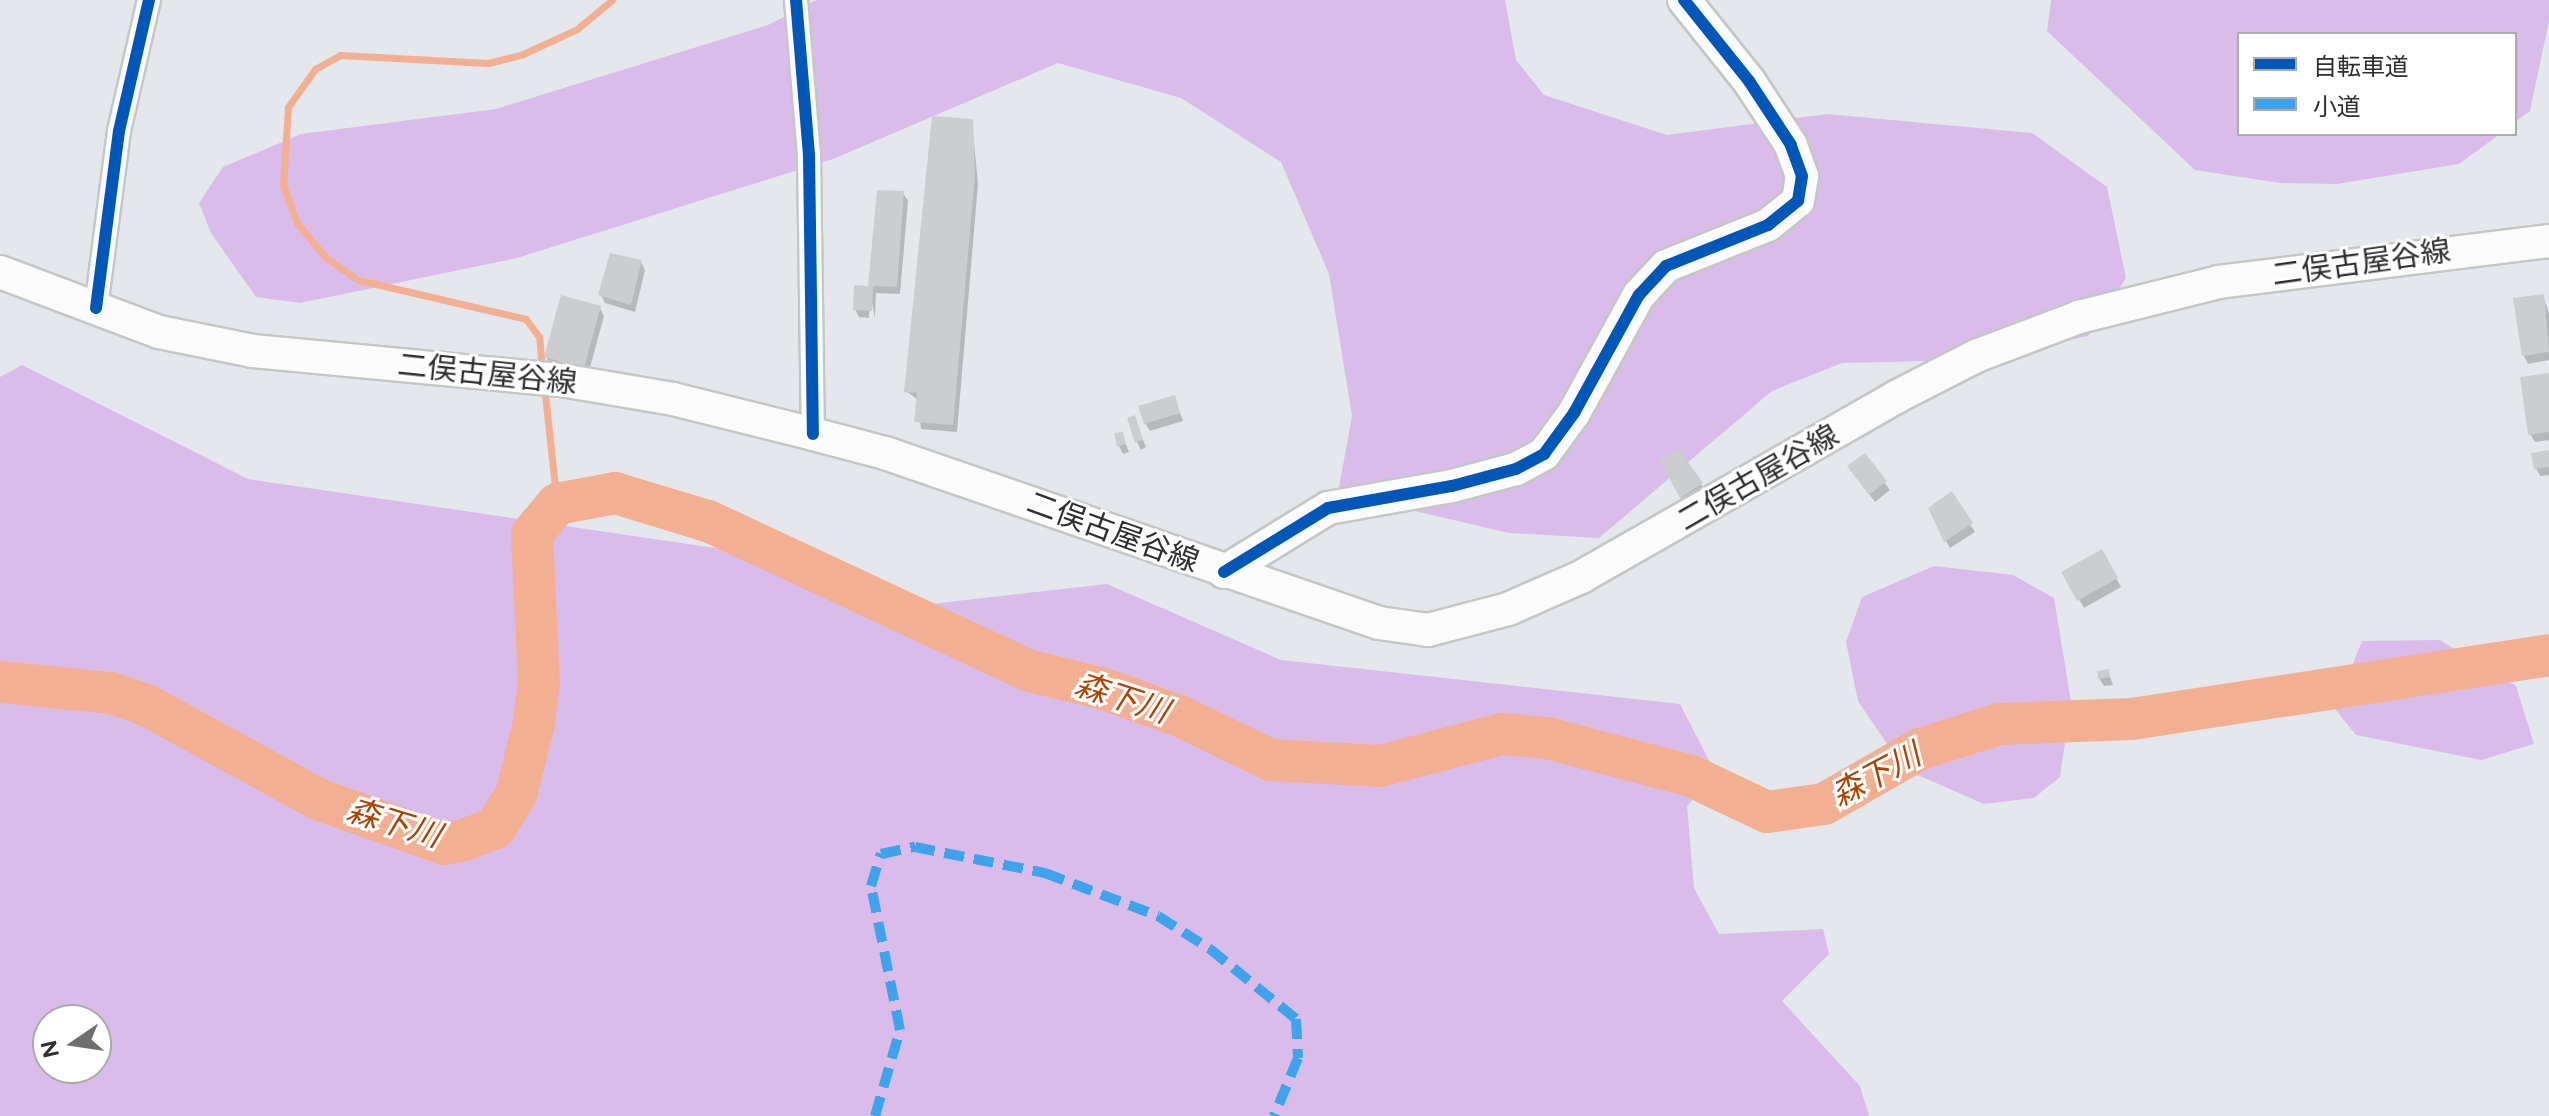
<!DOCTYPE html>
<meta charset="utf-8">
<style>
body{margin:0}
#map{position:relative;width:2549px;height:1116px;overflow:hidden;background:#e4e7ec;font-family:Figtree,"Noto Sans JP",sans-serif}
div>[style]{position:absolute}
.green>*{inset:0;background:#dabceb}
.shadow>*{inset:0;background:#0003}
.stream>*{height:7px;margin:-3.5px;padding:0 3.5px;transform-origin:3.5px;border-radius:3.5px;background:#f3af92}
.river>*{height:42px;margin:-21px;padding:0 21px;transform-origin:21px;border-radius:21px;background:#f3af92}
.building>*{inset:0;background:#cbcdd1}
.roads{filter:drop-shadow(2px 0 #c5c6c6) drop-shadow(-2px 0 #c5c6c6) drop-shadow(0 2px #c5c6c6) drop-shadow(0 -2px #c5c6c6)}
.street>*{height:22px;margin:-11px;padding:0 11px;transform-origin:11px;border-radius:11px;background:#fbfbfc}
.secondary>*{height:32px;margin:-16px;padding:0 16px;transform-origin:16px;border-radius:16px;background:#fbfbfc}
.quiet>*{height:10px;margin-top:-5px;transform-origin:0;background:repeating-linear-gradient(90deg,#3ea3eb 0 20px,transparent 0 30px)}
.cycleway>*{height:12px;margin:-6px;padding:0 6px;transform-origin:6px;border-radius:6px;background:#0057b8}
span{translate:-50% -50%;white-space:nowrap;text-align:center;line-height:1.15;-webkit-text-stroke:6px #fff;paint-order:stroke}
.street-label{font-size:30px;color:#2e2e2e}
.water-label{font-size:32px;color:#ae4302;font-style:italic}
.legend{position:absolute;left:2237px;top:32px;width:280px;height:104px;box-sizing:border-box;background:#fff;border:2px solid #ababab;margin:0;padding:10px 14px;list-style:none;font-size:24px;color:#2e2e2e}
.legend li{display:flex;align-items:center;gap:16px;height:40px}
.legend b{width:40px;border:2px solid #ababab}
.north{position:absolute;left:32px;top:1004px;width:80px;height:80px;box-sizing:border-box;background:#fff;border:2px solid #ababab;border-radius:50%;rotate:257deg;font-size:22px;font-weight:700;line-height:32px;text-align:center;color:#2e2e2e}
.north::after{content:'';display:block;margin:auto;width:28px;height:36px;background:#6e6f70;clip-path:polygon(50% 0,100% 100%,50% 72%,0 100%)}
</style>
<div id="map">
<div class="green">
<i style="clip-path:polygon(817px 0,1505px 0,1516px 60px,1544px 95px,1667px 135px,1827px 114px,2032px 133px,2107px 187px,2126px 278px,2088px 336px,1973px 360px,1842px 363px,1772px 391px,1599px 538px,1509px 533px,1338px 493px,1352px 416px,1329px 274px,1281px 162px,1181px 98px,1058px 63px,833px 159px,517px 258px,300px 303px,256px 297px,211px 233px,199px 203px,223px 167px,301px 134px,496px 109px,768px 25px)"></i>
<i style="clip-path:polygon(2051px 0,2549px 0,2549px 21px,2530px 111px,2515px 122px,2515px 34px,2239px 34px,2239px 134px,2500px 134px,2459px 164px,2337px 184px,2280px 183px,2195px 170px,2047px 31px)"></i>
<i style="clip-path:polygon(evenodd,22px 365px,248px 479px,790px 559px,922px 605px,1107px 584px,1281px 660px,1680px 704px,1716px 774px,1687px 806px,1694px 888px,1719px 934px,1823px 929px,1829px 954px,1782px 1001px,1860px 1086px,1869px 1116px,0 1116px,0 377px,22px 365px,48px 1020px,96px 1020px,96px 1068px,48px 1068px,48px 1020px)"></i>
<i style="clip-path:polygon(1934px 566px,2013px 575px,2054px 598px,2071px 702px,2060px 777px,2034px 798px,1984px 804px,1904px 769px,1858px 701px,1846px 642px,1862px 597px)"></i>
<i style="clip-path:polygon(2440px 640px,2516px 686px,2534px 744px,2481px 760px,2356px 735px,2335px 709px,2362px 641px)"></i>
</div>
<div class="shadow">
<i style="clip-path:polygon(972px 121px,978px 184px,957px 432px,921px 429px,918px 400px,906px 391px)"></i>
<i style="clip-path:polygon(903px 193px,908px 201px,900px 294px,876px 293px,875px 318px,870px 293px,869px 318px,859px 317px,855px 309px,870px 288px)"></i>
<i style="clip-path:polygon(641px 262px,645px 270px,635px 312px,605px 303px,601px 295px)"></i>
<i style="clip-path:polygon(2543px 296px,2549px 314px,2549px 360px,2528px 364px,2524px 356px)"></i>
<i style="clip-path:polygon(600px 308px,604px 316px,588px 375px,551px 365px,546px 357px)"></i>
<i style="clip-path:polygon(2549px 375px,2549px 440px,2535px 442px,2530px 434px)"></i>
<i style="clip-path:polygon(1174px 397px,1183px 421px,1150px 431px,1145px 423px)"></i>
<i style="clip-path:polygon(1134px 418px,1146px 447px,1141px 450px,1137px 442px)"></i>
<i style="clip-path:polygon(1122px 434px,1129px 452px,1123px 454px,1119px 446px)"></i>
<i style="clip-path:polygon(2549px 452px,2549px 475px,2540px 476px,2536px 468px)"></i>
<i style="clip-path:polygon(1864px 455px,1890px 490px,1875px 502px,1855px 474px)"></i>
<i style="clip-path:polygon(1701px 484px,1705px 491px,1685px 505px,1676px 490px)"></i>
<i style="clip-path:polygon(1951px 494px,1975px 532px,1950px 548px,1946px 541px)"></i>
<i style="clip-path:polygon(2101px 552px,2121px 587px,2084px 608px,2064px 573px)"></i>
<i style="clip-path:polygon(2108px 671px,2113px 685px,2104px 686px,2099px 678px)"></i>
</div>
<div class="stream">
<i style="left:542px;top:369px;width:32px;rotate:-95deg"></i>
<i style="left:539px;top:337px;width:22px;rotate:-126deg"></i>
<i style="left:526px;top:319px;width:172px;rotate:-166.9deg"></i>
<i style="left:358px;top:280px;width:40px;rotate:-145.1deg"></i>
<i style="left:325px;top:257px;width:44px;rotate:-129.5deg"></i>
<i style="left:297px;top:223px;width:40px;rotate:-110.2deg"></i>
<i style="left:283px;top:185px;width:78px;rotate:-86.3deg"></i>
<i style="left:288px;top:107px;width:47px;rotate:-54.6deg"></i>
<i style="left:315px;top:69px;width:29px;rotate:-29deg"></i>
<i style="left:340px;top:55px;width:148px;rotate:3.1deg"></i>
<i style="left:488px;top:63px;width:36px;rotate:-14deg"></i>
<i style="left:523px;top:54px;width:60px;rotate:-24.8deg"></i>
<i style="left:577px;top:29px;width:45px;rotate:-39.6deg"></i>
<i style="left:544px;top:385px;width:120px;rotate:83.8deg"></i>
</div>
<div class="river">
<i style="left:0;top:682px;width:112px;rotate:5.7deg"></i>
<i style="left:111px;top:693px;width:39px;rotate:19deg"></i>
<i style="left:148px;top:706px;width:196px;rotate:28.7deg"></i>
<i style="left:320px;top:800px;width:132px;rotate:19.5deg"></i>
<i style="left:444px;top:844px;width:20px;rotate:-11deg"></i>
<i style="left:464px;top:840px;width:33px;rotate:-21deg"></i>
<i style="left:495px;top:828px;width:39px;rotate:-58deg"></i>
<i style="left:516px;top:795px;width:75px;rotate:-76.1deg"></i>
<i style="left:534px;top:722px;width:38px;rotate:-83deg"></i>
<i style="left:539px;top:684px;width:150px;rotate:-92.7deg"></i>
<i style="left:532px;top:534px;width:39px;rotate:-50deg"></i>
<i style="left:557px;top:504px;width:59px;rotate:-10.7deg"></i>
<i style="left:615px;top:493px;width:97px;rotate:16.8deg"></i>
<i style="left:708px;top:521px;width:355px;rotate:25deg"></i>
<i style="left:1030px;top:671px;width:76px;rotate:13.7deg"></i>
<i style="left:1104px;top:689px;width:83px;rotate:19.7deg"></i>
<i style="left:1182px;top:717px;width:98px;rotate:26deg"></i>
<i style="left:1270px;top:760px;width:110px;rotate:3.1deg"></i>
<i style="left:1380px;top:766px;width:126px;rotate:-14.7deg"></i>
<i style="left:1502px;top:734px;width:45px;rotate:5.1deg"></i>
<i style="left:1547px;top:738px;width:149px;rotate:14.8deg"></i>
<i style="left:1691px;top:776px;width:84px;rotate:25.3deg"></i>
<i style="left:1767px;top:812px;width:58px;rotate:-8deg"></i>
<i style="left:1824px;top:804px;width:111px;rotate:-29.8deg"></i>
<i style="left:1920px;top:749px;width:83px;rotate:-17.6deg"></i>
<i style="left:1999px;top:724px;width:133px;rotate:-2.2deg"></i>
<i style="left:2132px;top:719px;width:422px;rotate:-8.7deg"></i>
</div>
<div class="building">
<i style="clip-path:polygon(932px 116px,973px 119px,975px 175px,953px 425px,914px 422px,917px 393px,904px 392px)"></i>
<i style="clip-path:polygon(877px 190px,904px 191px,897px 287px,873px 286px,872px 311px,853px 310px,854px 285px,868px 286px)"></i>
<i style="clip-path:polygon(610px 253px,642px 260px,631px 305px,598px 295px)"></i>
<i style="clip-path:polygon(2544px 294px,2549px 352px,2522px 356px,2513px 298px)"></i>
<i style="clip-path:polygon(561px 295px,601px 306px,584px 368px,544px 357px)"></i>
<i style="clip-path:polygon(2549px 373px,2549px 432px,2528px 435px,2520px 377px)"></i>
<i style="clip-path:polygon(1175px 395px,1180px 413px,1144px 424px,1138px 406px)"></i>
<i style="clip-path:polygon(1135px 415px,1143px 439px,1135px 443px,1127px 418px)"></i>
<i style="clip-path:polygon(1123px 432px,1126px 444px,1117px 447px,1114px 433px)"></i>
<i style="clip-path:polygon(1678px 448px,1703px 483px,1680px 498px,1660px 461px)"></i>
<i style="clip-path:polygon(2549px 450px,2549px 467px,2534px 469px,2531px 453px)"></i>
<i style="clip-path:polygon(1865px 453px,1887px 481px,1869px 495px,1847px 466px)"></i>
<i style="clip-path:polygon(1952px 491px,1973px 523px,1944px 542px,1928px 508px)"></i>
<i style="clip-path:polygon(2102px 549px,2118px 578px,2077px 601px,2061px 572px)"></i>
<i style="clip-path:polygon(2109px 669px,2110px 677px,2098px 679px,2097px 671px)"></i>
</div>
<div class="roads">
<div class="street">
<i style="left:796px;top:0;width:156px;rotate:85.2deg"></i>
<i style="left:809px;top:155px;width:279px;rotate:89.2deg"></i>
<i style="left:96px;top:308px;width:178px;rotate:-82.6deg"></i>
<i style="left:119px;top:131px;width:134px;rotate:-77.1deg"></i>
</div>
<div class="secondary">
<i style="left:0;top:272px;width:170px;rotate:20.7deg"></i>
<i style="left:159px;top:332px;width:96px;rotate:11.4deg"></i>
<i style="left:253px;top:351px;width:309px;rotate:5.4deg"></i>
<i style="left:561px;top:380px;width:114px;rotate:9.6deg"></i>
<i style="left:673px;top:399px;width:144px;rotate:14deg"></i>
<i style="left:813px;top:434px;width:74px;rotate:14.8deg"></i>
<i style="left:885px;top:453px;width:522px;rotate:18.99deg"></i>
<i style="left:1379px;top:623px;width:49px;rotate:8.1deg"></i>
<i style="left:1428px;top:630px;width:83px;rotate:-14.7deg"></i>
<i style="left:1508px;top:609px;width:80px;rotate:-23.7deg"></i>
<i style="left:1581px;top:577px;width:363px;rotate:-29.7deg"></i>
<i style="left:1896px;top:397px;width:90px;rotate:-27.1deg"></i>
<i style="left:1976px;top:356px;width:110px;rotate:-20.7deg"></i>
<i style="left:2079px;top:317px;width:144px;rotate:-14deg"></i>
<i style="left:2219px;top:282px;width:333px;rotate:-7.1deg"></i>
<i style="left:1224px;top:572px;width:122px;rotate:-31.6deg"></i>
<i style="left:1328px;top:508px;width:126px;rotate:-10.1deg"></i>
<i style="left:1452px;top:486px;width:66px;rotate:-14.9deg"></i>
<i style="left:1516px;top:469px;width:32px;rotate:-28deg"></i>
<i style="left:1544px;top:454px;width:51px;rotate:-53.8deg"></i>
<i style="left:1574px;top:413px;width:135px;rotate:-61.2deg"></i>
<i style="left:1639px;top:295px;width:40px;rotate:-47deg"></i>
<i style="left:1666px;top:266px;width:110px;rotate:-21.9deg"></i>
<i style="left:1768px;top:225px;width:38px;rotate:-39deg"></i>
<i style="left:1798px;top:201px;width:25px;rotate:-81deg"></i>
<i style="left:1802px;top:176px;width:33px;rotate:-110deg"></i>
<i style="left:1791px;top:145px;width:77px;rotate:-123.3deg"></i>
<i style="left:1749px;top:81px;width:104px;rotate:-128.7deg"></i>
</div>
</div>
<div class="quiet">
<i style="left:875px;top:1116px;width:90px;rotate:-73.8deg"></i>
<i style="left:900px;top:1030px;width:147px;rotate:-101.4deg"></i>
<i style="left:871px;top:886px;width:34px;rotate:-73deg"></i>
<i style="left:881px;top:854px;width:35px;rotate:-12deg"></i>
<i style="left:915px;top:847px;width:133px;rotate:11.3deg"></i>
<i style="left:1045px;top:873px;width:121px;rotate:20.8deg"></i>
<i style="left:1158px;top:916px;width:62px;rotate:32.4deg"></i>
<i style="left:1210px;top:949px;width:111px;rotate:39.1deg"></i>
<i style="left:1296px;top:1019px;width:39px;rotate:87deg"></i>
<i style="left:1298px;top:1058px;width:63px;rotate:112.5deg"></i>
</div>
<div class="cycleway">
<i style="left:796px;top:0;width:156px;rotate:85.2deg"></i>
<i style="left:809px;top:155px;width:279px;rotate:89.2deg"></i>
<i style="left:96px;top:308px;width:178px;rotate:-82.6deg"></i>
<i style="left:119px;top:131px;width:134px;rotate:-77.1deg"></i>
<i style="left:1224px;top:572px;width:122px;rotate:-31.6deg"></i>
<i style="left:1328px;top:508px;width:126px;rotate:-10.1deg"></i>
<i style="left:1452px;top:486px;width:66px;rotate:-14.9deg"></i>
<i style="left:1516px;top:469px;width:32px;rotate:-28deg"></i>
<i style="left:1544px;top:454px;width:51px;rotate:-53.8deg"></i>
<i style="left:1574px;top:413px;width:135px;rotate:-61.2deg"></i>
<i style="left:1639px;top:295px;width:40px;rotate:-47deg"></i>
<i style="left:1666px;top:266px;width:110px;rotate:-21.9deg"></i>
<i style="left:1768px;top:225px;width:38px;rotate:-39deg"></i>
<i style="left:1798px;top:201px;width:25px;rotate:-81deg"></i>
<i style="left:1802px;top:176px;width:33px;rotate:-110deg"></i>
<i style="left:1791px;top:145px;width:77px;rotate:-123.3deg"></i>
<i style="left:1749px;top:81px;width:104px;rotate:-128.7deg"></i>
</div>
<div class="street-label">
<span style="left:2361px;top:263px;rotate:-8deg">二俣古屋谷線</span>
<span style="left:487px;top:374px;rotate:6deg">二俣古屋谷線</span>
<span style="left:1758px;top:478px;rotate:-30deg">二俣古屋谷線</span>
<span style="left:1113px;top:532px;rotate:20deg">二俣古屋谷線</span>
</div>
<div class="water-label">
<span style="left:1122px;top:698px;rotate:18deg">森下川</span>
<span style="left:1876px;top:775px;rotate:-28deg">森下川</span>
<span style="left:394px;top:823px;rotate:17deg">森下川</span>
</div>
<ul class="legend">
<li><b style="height:10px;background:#0057b8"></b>自転車道</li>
<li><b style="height:10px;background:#3ea3eb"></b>小道</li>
</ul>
<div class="north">N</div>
</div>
